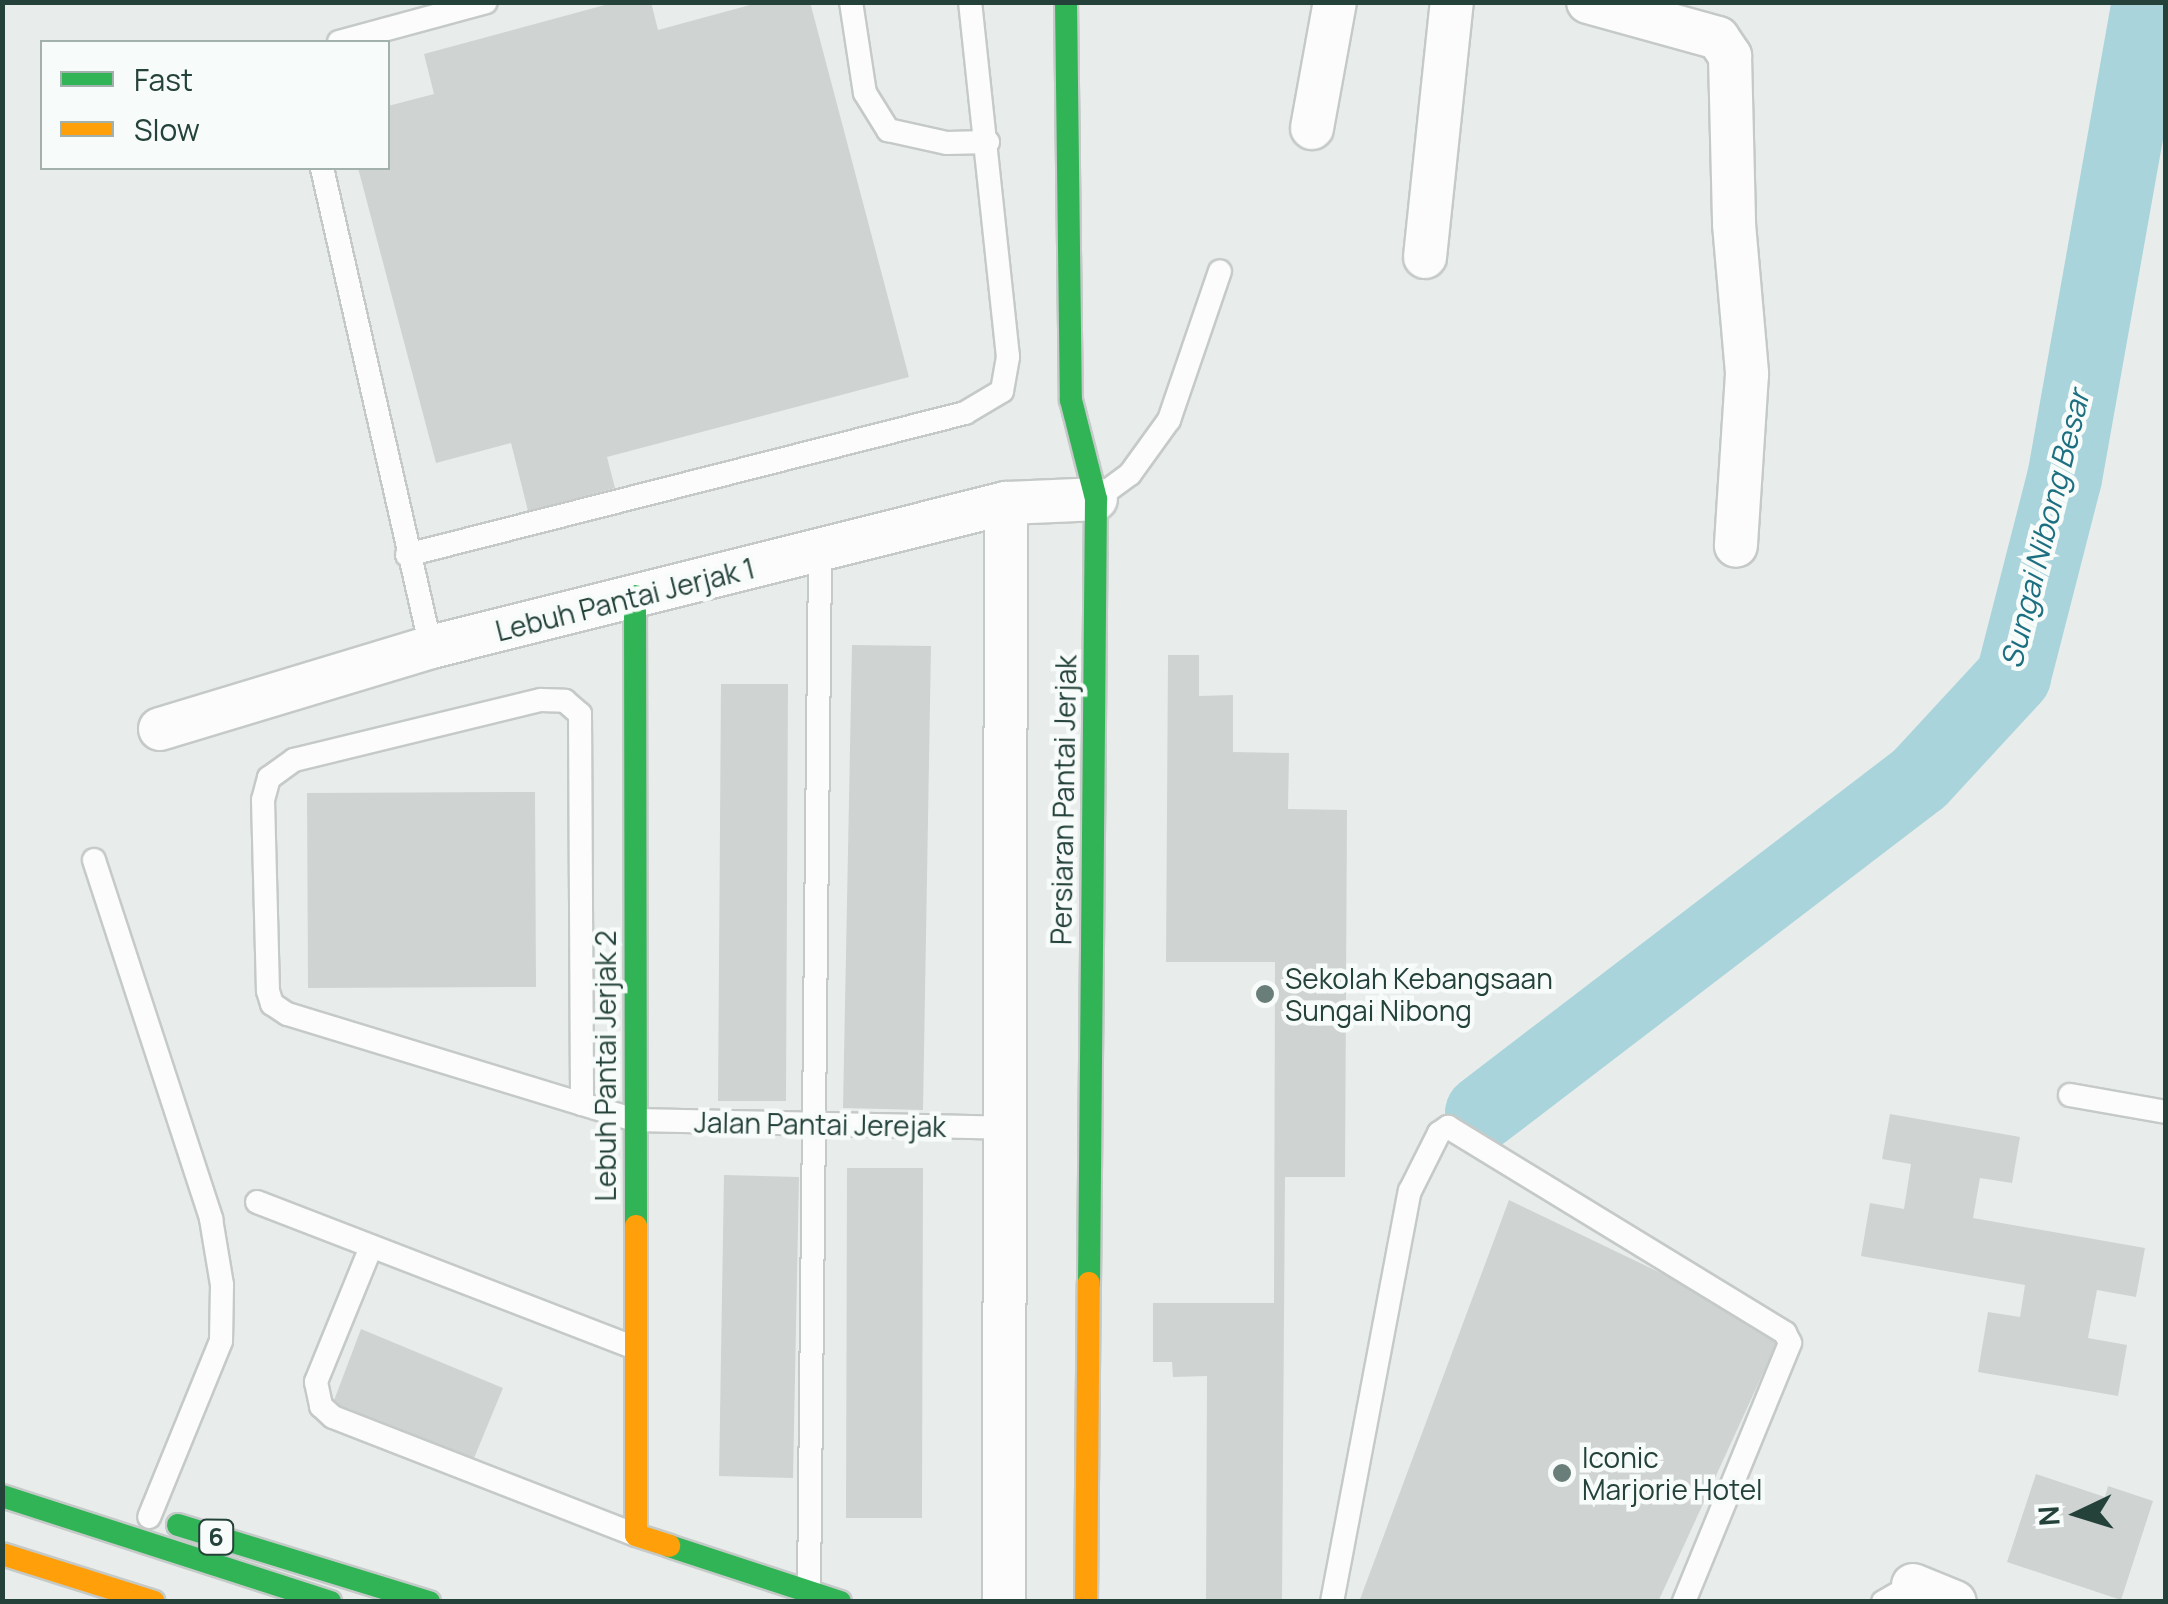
<!DOCTYPE html>
<style>
body{margin:0}
#map{position:relative;width:2168px;height:1604px;overflow:hidden;background:#e8edeb;font-family:Manrope,sans-serif}
div>[style]{position:absolute}
.river>*{height:75px;margin:-37.5px;padding:0 37.5px;transform-origin:37.5px;border-radius:37.5px;background:#a9d4db}
.building>*{inset:0;background:#cfd4d2}
.roads{filter:drop-shadow(2px 0 #c5cac8) drop-shadow(-2px 0 #c5cac8) drop-shadow(0 2px #c5cac8) drop-shadow(0 -2px #c5cac8)}
.lane>*{height:22px;margin:-11px;padding:0 11px;transform-origin:11px;border-radius:11px;background:#fcfcfc}
.street>*{height:42px;margin:-21px;padding:0 21px;transform-origin:21px;border-radius:21px;background:#fcfcfc}
.fast>*{height:22px;margin:-11px;padding:0 11px;transform-origin:11px;border-radius:11px;background:#30b455}
.slow>*{height:22px;margin:-11px;padding:0 11px;transform-origin:11px;border-radius:11px;background:#ff9f0a}
.dots>*{width:28px;height:28px;translate:-50% -50%;box-sizing:border-box;border:5px solid #f7fbf9;border-radius:50%}
span{translate:-50% -50%;white-space:nowrap;text-align:center;line-height:1.15;-webkit-text-stroke:9px #f7fbf9;paint-order:stroke}
.shield-label span{padding:2px 8px;background:#f7fbf9;border:2px solid;border-radius:8px;-webkit-text-stroke-width:0}
.shield-label{font-size:25px;color:#24423a;font-weight:700}
.street-label{font-size:28px;color:#24423a}
.poi-label{font-size:28px;color:#24423a}
.left{translate:0 -50%;text-align:left}
.water-label{font-size:30px;color:#1c6f80;font-style:italic}
.frame{position:absolute;inset:0;border:5px solid #24423a;pointer-events:none}
.legend{position:absolute;left:40px;top:40px;width:350px;height:130px;box-sizing:border-box;background:#f7fbf9;border:2px solid #a3b1ad;margin:0;padding:12px 18px;list-style:none;font-size:30px;color:#24423a}
.legend li{display:flex;align-items:center;gap:20px;height:50px}
.legend b{width:50px;border:2px solid #a3b1ad}
.north{position:absolute;left:2028px;top:1464px;width:100px;height:100px;-webkit-text-stroke:8px #f7fbf9;paint-order:stroke;rotate:266deg;font-size:28px;font-weight:700;line-height:40px;text-align:center;color:#24423a}
.north::after{content:'';display:block;margin:auto;width:35px;height:45px;background:#24423a;clip-path:polygon(50% 0,100% 100%,50% 72%,0 100%)}
</style>
<div id="map">
<div class="river">
<i style="left:1482px;top:1112px;width:550px;rotate:-37.39deg"></i>
<i style="left:1919px;top:778px;width:139px;rotate:-47.3deg"></i>
<i style="left:2013px;top:676px;width:204px;rotate:-75.6deg"></i>
<i style="left:2064px;top:478px;width:484px;rotate:-79.9deg"></i>
</div>
<div class="building">
<i style="clip-path:polygon(616px 2px,651px 2px,658px 30px,761px 2px,810px 2px,909px 377px,607px 457px,615px 488px,528px 511px,511px 443px,436px 463px,358px 168px,388px 168px,388px 106px,434px 94px,424px 54px)"></i>
<i style="clip-path:polygon(852px 645px,931px 646px,923px 1110px,843px 1108px)"></i>
<i style="clip-path:polygon(1168px 655px,1199px 655px,1199px 696px,1233px 695px,1233px 752px,1289px 753px,1288px 809px,1347px 810px,1345px 1177px,1285px 1177px,1282px 1602px,1206px 1602px,1207px 1376px,1173px 1377px,1172px 1362px,1153px 1362px,1153px 1303px,1274px 1303px,1275px 962px,1166px 962px)"></i>
<i style="clip-path:polygon(721px 684px,788px 684px,786px 1101px,718px 1101px)"></i>
<i style="clip-path:polygon(535px 792px,536px 987px,308px 988px,307px 793px)"></i>
<i style="clip-path:polygon(1890px 1114px,2020px 1137px,2012px 1183px,1980px 1178px,1973px 1218px,2145px 1248px,2136px 1297px,2097px 1290px,2088px 1338px,2127px 1345px,2118px 1396px,1978px 1372px,1988px 1312px,2020px 1317px,2025px 1285px,1861px 1256px,1870px 1203px,1904px 1209px,1911px 1164px,1882px 1159px)"></i>
<i style="clip-path:polygon(847px 1168px,923px 1168px,922px 1518px,846px 1518px)"></i>
<i style="clip-path:polygon(724px 1175px,799px 1177px,793px 1478px,719px 1476px)"></i>
<i style="clip-path:polygon(1509px 1200px,1769px 1325px,1776px 1345px,1658px 1602px,1359px 1602px)"></i>
<i style="clip-path:polygon(361px 1329px,503px 1388px,472px 1463px,333px 1403px)"></i>
<i style="clip-path:polygon(2036px 1474px,2105px 1497px,2108px 1486px,2153px 1501px,2121px 1600px,2007px 1562px)"></i>
</div>
<div class="roads">
<div class="lane">
<i style="left:851px;top:2px;width:92px;rotate:81.3deg"></i>
<i style="left:865px;top:93px;width:44px;rotate:58.1deg"></i>
<i style="left:888px;top:130px;width:60px;rotate:12.4deg"></i>
<i style="left:947px;top:143px;width:41px;rotate:-1.4deg"></i>
<i style="left:339px;top:42px;width:152px;rotate:-15.2deg"></i>
<i style="left:322px;top:168px;width:491px;rotate:77.2deg"></i>
<i style="left:1096px;top:499px;width:42px;rotate:-36.3deg"></i>
<i style="left:1130px;top:474px;width:67px;rotate:-54.2deg"></i>
<i style="left:1169px;top:420px;width:157px;rotate:-71.1deg"></i>
<i style="left:407px;top:555px;width:576px;rotate:-14.28deg"></i>
<i style="left:965px;top:413px;width:43px;rotate:-30.7deg"></i>
<i style="left:1002px;top:391px;width:35px;rotate:-80deg"></i>
<i style="left:1008px;top:357px;width:357px;rotate:-96.1deg"></i>
<i style="left:541px;top:700px;width:24px;rotate:2deg"></i>
<i style="left:565px;top:701px;width:20px;rotate:41deg"></i>
<i style="left:580px;top:714px;width:390px;rotate:89.7deg"></i>
<i style="left:582px;top:1104px;width:308px;rotate:-163deg"></i>
<i style="left:287px;top:1014px;width:18px;rotate:-146deg"></i>
<i style="left:272px;top:1004px;width:14px;rotate:-107deg"></i>
<i style="left:268px;top:991px;width:191px;rotate:-91.5deg"></i>
<i style="left:263px;top:800px;width:23px;rotate:-75deg"></i>
<i style="left:269px;top:778px;width:31px;rotate:-36deg"></i>
<i style="left:294px;top:760px;width:254px;rotate:-13.7deg"></i>
<i style="left:94px;top:860px;width:378px;rotate:71.9deg"></i>
<i style="left:211px;top:1219px;width:67px;rotate:80.5deg"></i>
<i style="left:222px;top:1285px;width:56px;rotate:91deg"></i>
<i style="left:221px;top:1341px;width:190px;rotate:112.2deg"></i>
<i style="left:2070px;top:1095px;width:97px;rotate:10deg"></i>
<i style="left:582px;top:1104px;width:55px;rotate:16.8deg"></i>
<i style="left:635px;top:1120px;width:371px;rotate:1.2deg"></i>
<i style="left:257px;top:1202px;width:406px;rotate:21.1deg"></i>
<i style="left:371px;top:1247px;width:146px;rotate:112.2deg"></i>
<i style="left:316px;top:1382px;width:25px;rotate:78deg"></i>
<i style="left:321px;top:1406px;width:16px;rotate:43deg"></i>
<i style="left:333px;top:1417px;width:325px;rotate:21.3deg"></i>
<i style="left:809px;top:1590px;width:1040px;rotate:-89.39deg"></i>
<i style="left:1332px;top:1602px;width:418px;rotate:-79.3deg"></i>
<i style="left:1410px;top:1191px;width:65px;rotate:-63.4deg"></i>
<i style="left:1439px;top:1133px;width:11px;rotate:-34deg"></i>
<i style="left:1448px;top:1127px;width:395px;rotate:31.4deg"></i>
<i style="left:1785px;top:1333px;width:11px;rotate:63deg"></i>
<i style="left:1790px;top:1343px;width:280px;rotate:112.3deg"></i>
<i style="left:1883px;top:1602px;width:34px;rotate:-30deg"></i>
</div>
<div class="street">
<i style="left:1588px;top:2px;width:135px;rotate:15.5deg"></i>
<i style="left:1718px;top:38px;width:22px;rotate:56deg"></i>
<i style="left:1730px;top:56px;width:168px;rotate:88.6deg"></i>
<i style="left:1734px;top:224px;width:151px;rotate:85deg"></i>
<i style="left:1747px;top:374px;width:172px;rotate:93.7deg"></i>
<i style="left:1312px;top:128px;width:128px;rotate:-79.7deg"></i>
<i style="left:1425px;top:257px;width:256px;rotate:-84deg"></i>
<i style="left:160px;top:729px;width:283px;rotate:-16.8deg"></i>
<i style="left:431px;top:647px;width:593px;rotate:-14.06deg"></i>
<i style="left:1006px;top:503px;width:90px;rotate:-2.5deg"></i>
<i style="left:1913px;top:1585px;width:45px;rotate:22deg"></i>
<i style="left:1004px;top:1602px;width:1099px;rotate:-89.9deg"></i>
</div>
<div class="fast">
<i style="left:1066px;top:2px;width:398px;rotate:89.3deg"></i>
<i style="left:1071px;top:400px;width:102px;rotate:75.8deg"></i>
<i style="left:1096px;top:499px;width:784px;rotate:90.51deg"></i>
<i style="left:635px;top:596px;width:630px;rotate:89.91deg"></i>
<i style="left:2px;top:1496px;width:345px;rotate:17.9deg"></i>
<i style="left:178px;top:1525px;width:263px;rotate:17.1deg"></i>
<i style="left:669px;top:1546px;width:180px;rotate:18.1deg"></i>
</div>
<div class="slow">
<i style="left:636px;top:1226px;width:309px;rotate:90deg"></i>
<i style="left:636px;top:1535px;width:35px;rotate:18deg"></i>
<i style="left:2px;top:1554px;width:159px;rotate:17.5deg"></i>
<i style="left:1086px;top:1602px;width:319px;rotate:-89.5deg"></i>
</div>
</div>
<div class="dots">
<i style="left:1265px;top:994px;background:#697e78"></i>
<i style="left:1562px;top:1473px;background:#697e78"></i>
</div>
<div class="shield-label">
<span style="left:216px;top:1537px">6</span>
</div>
<div class="street-label">
<span style="left:625px;top:599px;rotate:-14deg">Lebuh Pantai Jerjak 1</span>
<span style="left:1063px;top:800px;rotate:-89deg">Persiaran Pantai Jerjak</span>
<span style="left:605px;top:1066px;rotate:-90deg">Lebuh Pantai Jerjak 2</span>
<span style="left:820px;top:1124px;rotate:1deg">Jalan Pantai Jerejak</span>
</div>
<div class="poi-label">
<span class="left" style="left:1285px;top:994px">Sekolah Kebangsaan<br>Sungai Nibong</span>
<span class="left" style="left:1582px;top:1473px">Iconic<br>Marjorie Hotel</span>
</div>
<div class="water-label">
<span style="left:2045px;top:529px;rotate:-76deg">Sungai Nibong Besar</span>
</div>
<div class="frame"></div>
<ul class="legend">
<li><b style="height:12px;background:#30b455"></b>Fast</li>
<li><b style="height:12px;background:#ff9f0a"></b>Slow</li>
</ul>
<div class="north">N</div>
</div>
